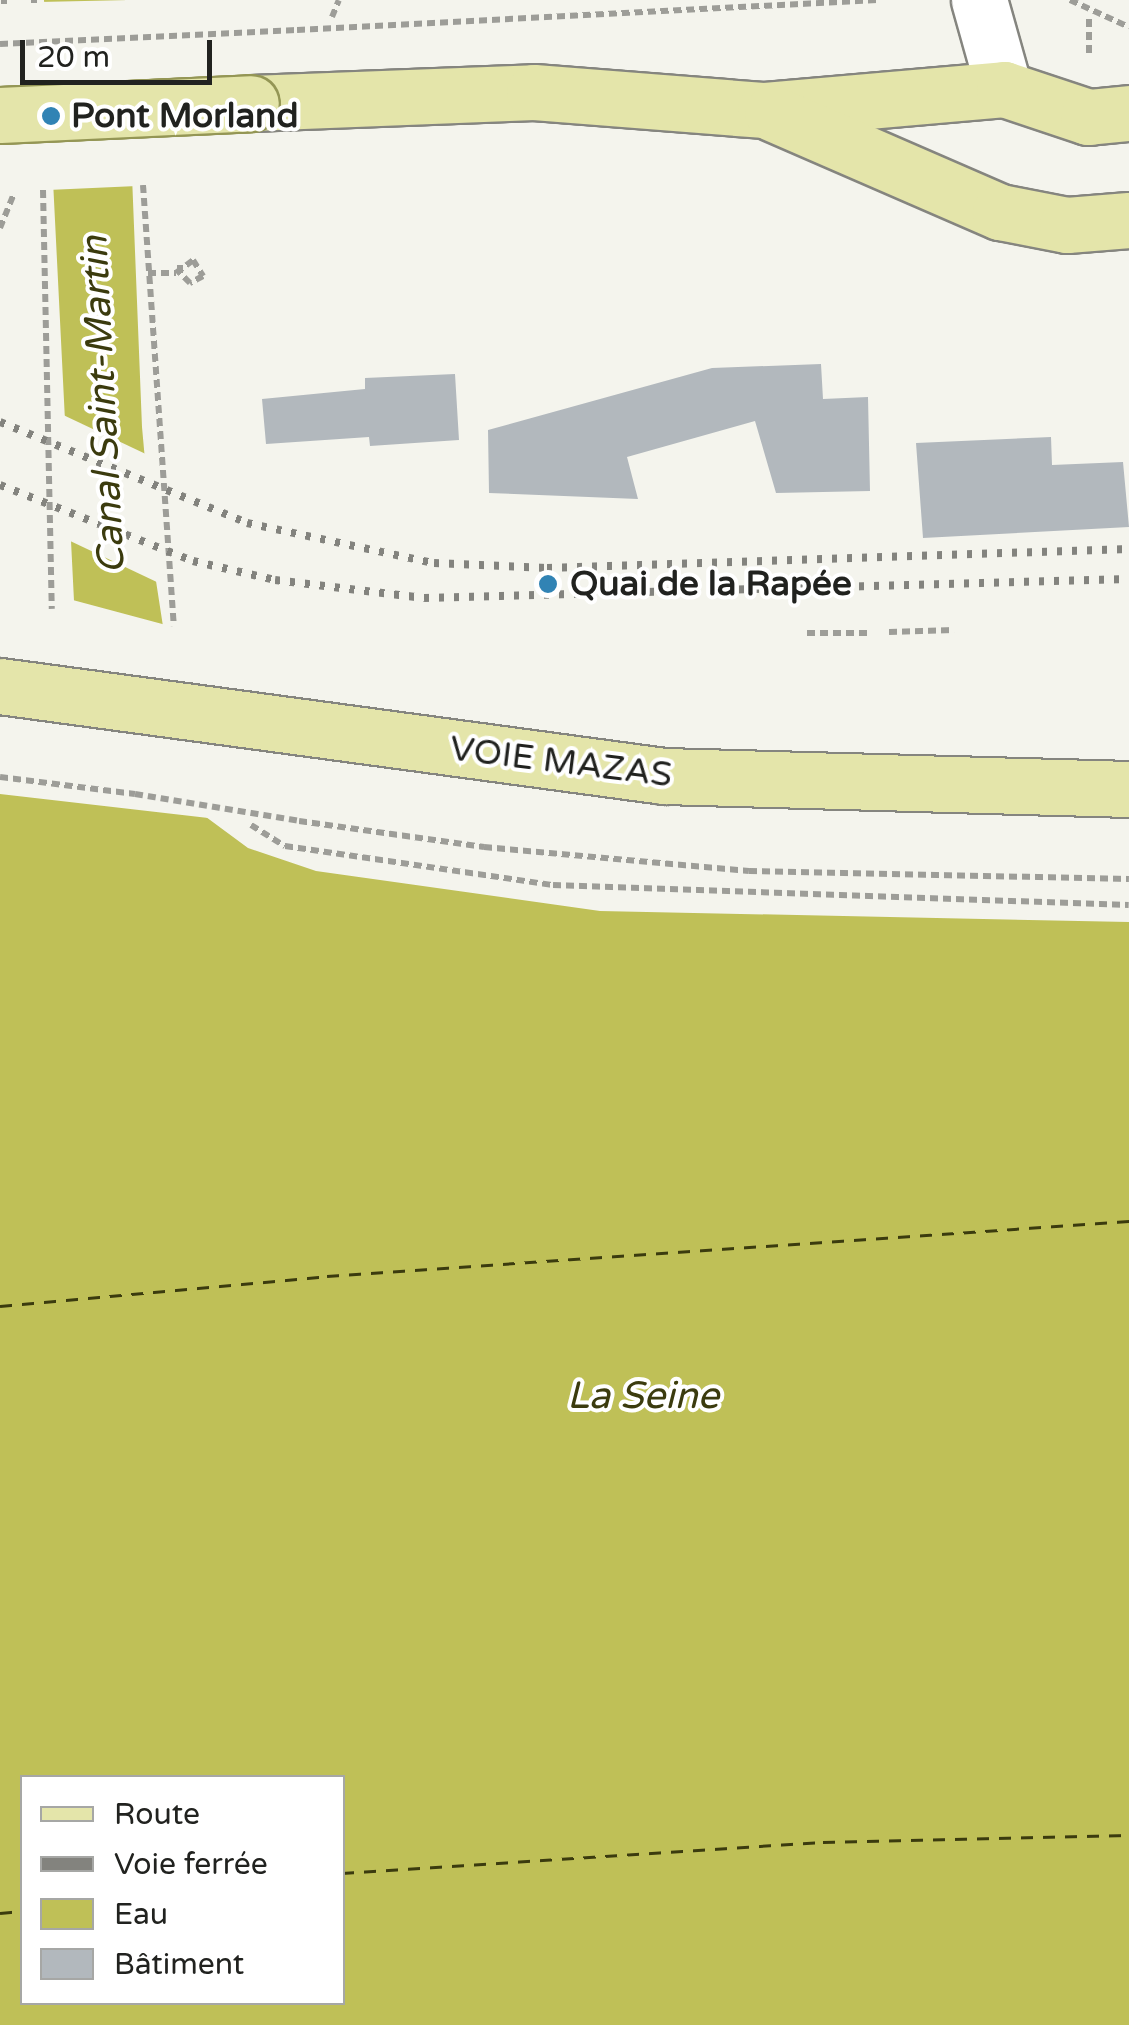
<!DOCTYPE html>
<meta charset="utf-8">
<style>
body{margin:0}
#map{position:relative;width:1129px;height:2025px;overflow:hidden;background:#f4f4ed;font-family:"Varela Round",sans-serif}
div>[style]{position:absolute}
.water>*{inset:0;background:#bfc057}
.pier>*{inset:0;background:#f4f4ed}
.ferry>*{height:2.5px;margin-top:-1.25px;transform-origin:0;background:repeating-linear-gradient(90deg,#3b3b0e 0 12px,transparent 0 22px)}
.building>*{inset:0;background:#b2b8bd}
.path>*{height:6px;margin-top:-3px;transform-origin:0;background:repeating-linear-gradient(90deg,#9d9d98 0 8px,transparent 0 13px)}
.roads{filter:drop-shadow(2px 0 #85857f) drop-shadow(-2px 0 #85857f) drop-shadow(0 2px #85857f) drop-shadow(0 -2px #85857f)}
.secondary>*{height:55px;margin:-27.5px;padding:0 27.5px;transform-origin:27.5px;border-radius:27.5px;background:#fff}
.primary>*{height:55px;margin:-27.5px;padding:0 27.5px;transform-origin:27.5px;border-radius:27.5px;background:#e4e5aa}
.rail>*{height:8px;margin-top:-4px;transform-origin:0;background:repeating-linear-gradient(90deg,#83837e 0 5px,transparent 0 15px)}
.path-bridge>*{height:6px;margin-top:-3px;transform-origin:0;background:repeating-linear-gradient(90deg,#9d9d98 0 8px,transparent 0 13px)}
.bridges{filter:drop-shadow(2px 0 #949655) drop-shadow(-2px 0 #949655) drop-shadow(0 2px #949655) drop-shadow(0 -2px #949655)}
.primary-bridge>*{height:55px;margin:-27.5px;padding:0 27.5px;transform-origin:27.5px;border-radius:27.5px;background:#e4e5aa}
.dots>*{width:28px;height:28px;translate:-50% -50%;box-sizing:border-box;border:5px solid #fff;border-radius:50%}
span{translate:-50% -50%;white-space:nowrap;text-align:center;line-height:1.15;-webkit-text-stroke:8px #fff;paint-order:stroke}
.poi-label{font-size:35px;color:#21221f;font-weight:700}
.left{translate:0 -50%;text-align:left}
.street-label{font-size:35px;color:#21221f}
.water-label{font-size:38px;color:#3b3b0e;font-style:italic}
.legend{position:absolute;left:20px;top:1775px;width:325px;height:230px;box-sizing:border-box;background:#fff;border:2px solid #a6a7a5;margin:0;padding:12px 18px;list-style:none;font-size:30px;color:#21221f}
.legend li{display:flex;align-items:center;gap:20px;height:50px}
.legend b{width:50px;border:2px solid #a6a7a5}
.scale{position:absolute;left:20px;top:40px;width:192px;height:45px;box-sizing:border-box;border:5px solid #21221f;border-top:0;padding-left:12px;font-size:30px;line-height:35px;white-space:nowrap;color:#21221f;-webkit-text-stroke:8px #fff;paint-order:stroke}
</style>
<div id="map">
<div class="water">
<i style="clip-path:polygon(evenodd,44px 0,125px 0,142px 427px,156px 581px,185px 769px,206px 817px,248px 848px,316px 871px,600px 911px,1129px 922px,1129px 2025px,0 2025px,0 747px,28px 708px,74px 601px,44px 0,22px 1778px,342px 1778px,342px 2002px,22px 2002px,22px 1778px)"></i>
</div>
<div class="pier">
<i style="clip-path:polygon(130px 0,137px 186px,48px 190px,39px 2px)"></i>
<i style="clip-path:polygon(59px 413px,150px 456px,161px 584px,66px 539px)"></i>
<i style="clip-path:polygon(69px 599px,166px 625px,189px 767px,217px 819px,0 794px,0 738px,23px 705px)"></i>
</div>
<div class="ferry">
<i style="left:0;top:1306px;width:328px;rotate:-5.2deg"></i>
<i style="left:327px;top:1276px;width:804px;rotate:-3.92deg"></i>
<i style="left:342px;top:1873px;width:482px;rotate:-3.7deg"></i>
<i style="left:823px;top:1842px;width:306px;rotate:-1.3deg"></i>
<i style="left:0;top:1913px;width:22px;rotate:-5deg"></i>
</div>
<div class="building">
<i style="clip-path:polygon(821px 364px,823px 399px,868px 397px,870px 491px,776px 493px,755px 421px,627px 457px,638px 499px,489px 493px,488px 430px,712px 368px)"></i>
<i style="clip-path:polygon(455px 374px,459px 440px,370px 446px,369px 437px,266px 444px,262px 399px,365px 389px,365px 378px)"></i>
<i style="clip-path:polygon(1051px 437px,1052px 465px,1123px 462px,1129px 527px,923px 538px,916px 443px)"></i>
</div>
<div class="path">
<i style="left:4px;top:0;width:4px;rotate:90deg"></i>
<i style="left:34px;top:0;width:3px;rotate:90deg"></i>
<i style="left:1070px;top:0;width:65px;rotate:24.6deg"></i>
<i style="left:332px;top:17px;width:18px;rotate:-68deg"></i>
<i style="left:297px;top:30px;width:581px;rotate:-2.96deg"></i>
<i style="left:1089px;top:53px;width:39px;rotate:-90deg"></i>
<i style="left:143px;top:185px;width:442px;rotate:86deg"></i>
<i style="left:43px;top:190px;width:419px;rotate:88.8deg"></i>
<i style="left:0;top:228px;width:38px;rotate:-68deg"></i>
<i style="left:148px;top:273px;width:28px"></i>
<i style="left:176px;top:273px;width:21px;rotate:-37deg"></i>
<i style="left:193px;top:260px;width:19px;rotate:58deg"></i>
<i style="left:203px;top:276px;width:15px;rotate:152deg"></i>
<i style="left:190px;top:283px;width:14px;rotate:-135deg"></i>
<i style="left:889px;top:632px;width:65px;rotate:-1.8deg"></i>
<i style="left:807px;top:633px;width:65px"></i>
<i style="left:0;top:777px;width:136px;rotate:7.2deg"></i>
<i style="left:299px;top:821px;width:187px;rotate:8deg"></i>
<i style="left:484px;top:847px;width:266px;rotate:5.2deg"></i>
<i style="left:749px;top:871px;width:380px;rotate:1.2deg"></i>
<i style="left:251px;top:825px;width:40px;rotate:32deg"></i>
<i style="left:285px;top:846px;width:271px;rotate:8.3deg"></i>
<i style="left:553px;top:885px;width:576px;rotate:1.99deg"></i>
</div>
<div class="roads">
<div class="secondary">
<i style="left:979px;top:0;width:92px;rotate:74.3deg"></i>
</div>
<div class="primary">
<i style="left:251px;top:103px;width:283px;rotate:-2.2deg"></i>
<i style="left:534px;top:92px;width:232px;rotate:4.5deg"></i>
<i style="left:765px;top:110px;width:240px;rotate:-5deg"></i>
<i style="left:1004px;top:89px;width:89px;rotate:18.4deg"></i>
<i style="left:1088px;top:117px;width:41px;rotate:-5.6deg"></i>
<i style="left:772px;top:113px;width:249px;rotate:23.5deg"></i>
<i style="left:1000px;top:212px;width:68px;rotate:11deg"></i>
<i style="left:1067px;top:225px;width:62px;rotate:-4.6deg"></i>
<i style="left:0;top:686px;width:670px;rotate:7.72deg"></i>
<i style="left:664px;top:776px;width:465px;rotate:1.6deg"></i>
</div>
</div>
<div class="rail">
<i style="left:0;top:422px;width:267px;rotate:22.2deg"></i>
<i style="left:247px;top:523px;width:191px;rotate:12.1deg"></i>
<i style="left:434px;top:563px;width:113px;rotate:2.5deg"></i>
<i style="left:547px;top:568px;width:582px;rotate:-1.87deg"></i>
<i style="left:0;top:485px;width:207px;rotate:21.5deg"></i>
<i style="left:193px;top:561px;width:84px;rotate:13deg"></i>
<i style="left:275px;top:580px;width:150px;rotate:6.9deg"></i>
<i style="left:424px;top:598px;width:705px;rotate:-1.54deg"></i>
</div>
<div class="path-bridge">
<i style="left:0;top:44px;width:297px;rotate:-2.7deg"></i>
<i style="left:180px;top:265px;width:8px;rotate:90deg"></i>
<i style="left:135px;top:794px;width:166px;rotate:9.3deg"></i>
</div>
<div class="bridges">
<div class="primary-bridge">
<i style="left:0;top:115px;width:251px;rotate:-2.7deg"></i>
</div>
</div>
<div class="dots">
<i style="left:51px;top:116px;background:#3183b4"></i>
<i style="left:548px;top:584px;background:#3183b4"></i>
</div>
<div class="poi-label">
<span class="left" style="left:71px;top:116px">Pont Morland</span>
<span class="left" style="left:570px;top:584px">Quai de la Rapée</span>
</div>
<div class="street-label">
<span style="left:561px;top:762px;rotate:7deg">VOIE MAZAS</span>
</div>
<div class="water-label">
<span style="left:104px;top:405px;rotate:-93deg">Canal Saint-Martin</span>
<span style="left:643px;top:1397px">La Seine</span>
</div>
<ul class="legend">
<li><b style="height:12px;background:#e4e5aa"></b>Route</li>
<li><b style="height:12px;background:#83837e"></b>Voie ferrée</li>
<li><b style="height:28px;background:#bfc057"></b>Eau</li>
<li><b style="height:28px;background:#b2b8bd"></b>Bâtiment</li>
</ul>
<div class="scale">20 m</div>
</div>
